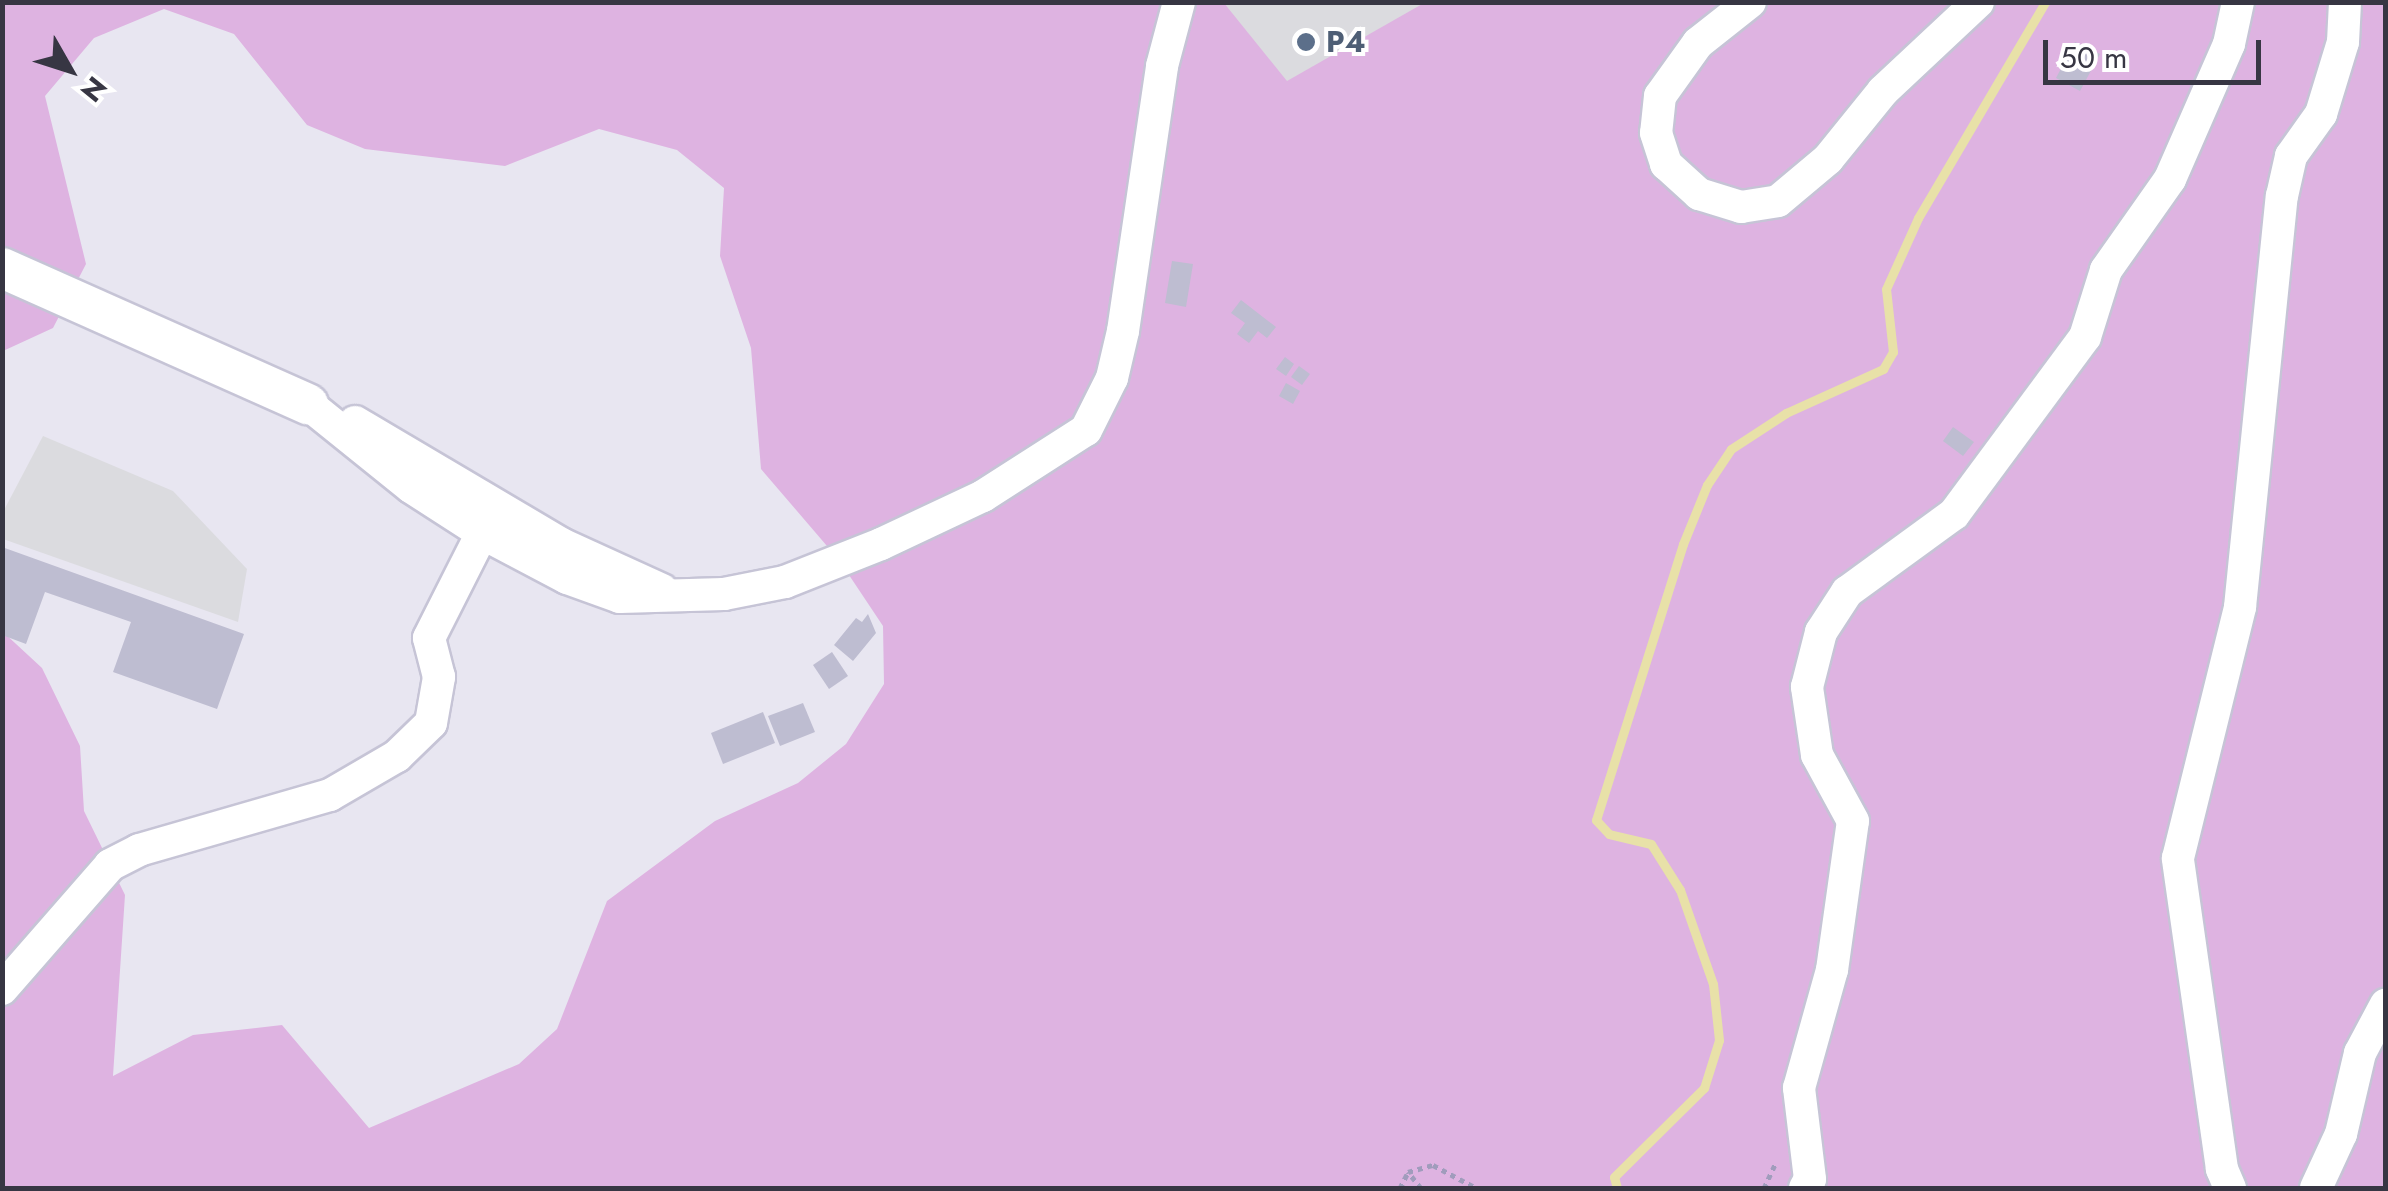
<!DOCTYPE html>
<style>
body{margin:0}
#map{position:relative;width:2388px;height:1191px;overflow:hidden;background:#e8e6f1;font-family:Jost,sans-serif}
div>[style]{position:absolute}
.green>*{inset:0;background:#deb3e1}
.parking>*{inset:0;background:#dbdbdf}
.stream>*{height:9px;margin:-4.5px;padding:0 4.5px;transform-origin:4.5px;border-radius:4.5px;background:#e8e1a8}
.building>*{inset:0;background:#bebdd1}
.path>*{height:5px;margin-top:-2.5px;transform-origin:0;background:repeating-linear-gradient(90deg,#a09cbc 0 5px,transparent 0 10px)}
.roads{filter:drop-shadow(2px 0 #c6c4d6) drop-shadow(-2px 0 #c6c4d6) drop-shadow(0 2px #c6c4d6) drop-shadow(0 -2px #c6c4d6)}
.minor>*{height:32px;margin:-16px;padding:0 16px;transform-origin:16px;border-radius:16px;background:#fff}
.tertiary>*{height:40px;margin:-20px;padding:0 20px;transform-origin:20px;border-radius:20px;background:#fff}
.dots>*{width:28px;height:28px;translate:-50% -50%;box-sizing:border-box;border:5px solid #fff;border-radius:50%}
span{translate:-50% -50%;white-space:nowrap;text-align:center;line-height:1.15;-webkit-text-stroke:8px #fff;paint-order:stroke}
.service-label{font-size:30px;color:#4e5e75;font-weight:700}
.left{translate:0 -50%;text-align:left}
.frame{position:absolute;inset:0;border:5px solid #373643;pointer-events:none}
.north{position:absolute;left:20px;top:20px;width:100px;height:100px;-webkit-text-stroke:8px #fff;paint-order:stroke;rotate:129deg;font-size:28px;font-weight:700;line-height:40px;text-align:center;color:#373643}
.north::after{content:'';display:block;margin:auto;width:35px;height:45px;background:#373643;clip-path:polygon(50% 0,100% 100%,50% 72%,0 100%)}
.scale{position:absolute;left:2043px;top:40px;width:218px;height:45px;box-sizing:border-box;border:5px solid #373643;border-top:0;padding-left:12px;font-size:30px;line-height:35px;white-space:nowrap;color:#373643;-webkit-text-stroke:8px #fff;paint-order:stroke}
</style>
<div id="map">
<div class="green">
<i style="clip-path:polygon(3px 3px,2385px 3px,2385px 1188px,3px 1188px,2px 631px,42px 668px,80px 746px,84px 811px,125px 895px,113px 1076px,193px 1035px,282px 1025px,369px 1128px,519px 1064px,557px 1029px,607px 901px,715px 821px,798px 783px,846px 744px,884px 684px,883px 626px,839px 560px,761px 469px,751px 348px,720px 256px,724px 188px,677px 150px,599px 129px,505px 166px,365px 149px,307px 125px,234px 34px,164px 9px,94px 38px,45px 96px,86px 264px,53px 328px,3px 351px)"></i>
</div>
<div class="parking">
<i style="clip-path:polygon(1224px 3px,1424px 3px,1287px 81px)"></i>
<i style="clip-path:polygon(43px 436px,173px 491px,247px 569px,238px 622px,3px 539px,3px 512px)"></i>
</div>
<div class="stream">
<i style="left:1617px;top:1188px;width:11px;rotate:-105deg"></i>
<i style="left:1614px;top:1177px;width:127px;rotate:-44.7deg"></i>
<i style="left:1704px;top:1088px;width:50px;rotate:-72.6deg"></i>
<i style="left:1719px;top:1040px;width:56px;rotate:-96.1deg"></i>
<i style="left:1713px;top:984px;width:100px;rotate:-109.3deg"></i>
<i style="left:1680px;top:890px;width:54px;rotate:-122.2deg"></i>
<i style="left:1651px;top:844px;width:43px;rotate:-166.6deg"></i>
<i style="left:1609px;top:834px;width:19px;rotate:-133deg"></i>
<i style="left:1596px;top:820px;width:289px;rotate:-72.5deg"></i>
<i style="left:1683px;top:544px;width:64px;rotate:-67.9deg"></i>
<i style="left:1707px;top:485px;width:43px;rotate:-56.3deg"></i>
<i style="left:1731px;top:449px;width:66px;rotate:-33.2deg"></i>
<i style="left:1786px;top:413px;width:107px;rotate:-24.4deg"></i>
<i style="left:1883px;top:369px;width:20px;rotate:-60deg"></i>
<i style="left:1893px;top:352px;width:63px;rotate:-96.3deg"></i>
<i style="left:1886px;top:289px;width:78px;rotate:-65.7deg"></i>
<i style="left:1918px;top:218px;width:251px;rotate:-59.5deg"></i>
</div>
<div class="building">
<i style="clip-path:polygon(2075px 42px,2100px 54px,2080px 91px,2056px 78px)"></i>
<i style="clip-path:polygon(1172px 261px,1193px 264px,1186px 307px,1165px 303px)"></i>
<i style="clip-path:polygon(1241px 300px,1276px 327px,1267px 338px,1258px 331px,1249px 343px,1237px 334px,1245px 323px,1231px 313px)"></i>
<i style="clip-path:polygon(1285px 357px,1294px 364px,1286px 376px,1276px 369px)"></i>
<i style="clip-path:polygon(1299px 366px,1310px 374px,1302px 385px,1291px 377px)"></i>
<i style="clip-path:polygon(1286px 383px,1300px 391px,1293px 404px,1279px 396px)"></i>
<i style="clip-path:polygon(1953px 427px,1974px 442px,1963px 456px,1943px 441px)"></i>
<i style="clip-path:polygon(2px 547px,244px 634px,217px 709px,113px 672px,131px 622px,45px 592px,26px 644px,2px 635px)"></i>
<i style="clip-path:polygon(868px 614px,876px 633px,853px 661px,834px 645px,856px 618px,862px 622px)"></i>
<i style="clip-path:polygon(832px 652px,848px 676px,829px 689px,813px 665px)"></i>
<i style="clip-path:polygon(803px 703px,815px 732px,780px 746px,768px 716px)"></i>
<i style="clip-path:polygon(763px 712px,775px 743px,723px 764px,711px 733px)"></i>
</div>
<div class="path">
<i style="left:1400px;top:1188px;width:18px;rotate:-63deg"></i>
<i style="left:1421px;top:1188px;width:21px;rotate:-129deg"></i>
<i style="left:1408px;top:1172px;width:26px;rotate:-16deg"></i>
<i style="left:1433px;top:1165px;width:49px;rotate:28.1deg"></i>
<i style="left:1764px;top:1188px;width:29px;rotate:-65deg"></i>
</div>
<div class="roads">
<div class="minor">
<i style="left:1750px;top:2px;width:66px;rotate:141.7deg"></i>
<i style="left:1698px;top:43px;width:65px;rotate:125.6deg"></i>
<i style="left:1660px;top:96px;width:37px;rotate:96deg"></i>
<i style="left:1656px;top:133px;width:33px;rotate:72deg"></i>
<i style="left:1666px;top:164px;width:45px;rotate:42.3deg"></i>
<i style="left:1699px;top:194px;width:44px;rotate:17.2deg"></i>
<i style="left:1741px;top:207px;width:37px;rotate:-9deg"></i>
<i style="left:1778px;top:201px;width:65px;rotate:-40deg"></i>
<i style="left:1828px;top:159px;width:87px;rotate:-51deg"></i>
<i style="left:1883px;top:91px;width:130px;rotate:-43.1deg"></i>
<i style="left:308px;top:404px;width:132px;rotate:38.9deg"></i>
<i style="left:411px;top:487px;width:85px;rotate:32.9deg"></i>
<i style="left:482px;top:533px;width:96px;rotate:27.9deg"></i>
<i style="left:567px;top:578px;width:56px;rotate:19.7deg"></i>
<i style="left:620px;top:597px;width:104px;rotate:-1.7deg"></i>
<i style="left:724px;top:594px;width:62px;rotate:-11.1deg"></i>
<i style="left:785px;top:582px;width:103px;rotate:-21.6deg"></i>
<i style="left:881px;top:544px;width:113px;rotate:-25.2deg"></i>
<i style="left:983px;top:496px;width:122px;rotate:-32.7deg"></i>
<i style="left:1086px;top:430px;width:58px;rotate:-63.4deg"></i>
<i style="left:1112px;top:378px;width:48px;rotate:-76.8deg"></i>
<i style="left:1123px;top:331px;width:268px;rotate:-81.6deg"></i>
<i style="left:1162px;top:66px;width:66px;rotate:-75.1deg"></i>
<i style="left:355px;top:422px;width:239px;rotate:30.6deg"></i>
<i style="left:561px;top:544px;width:111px;rotate:24.5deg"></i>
<i style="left:2px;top:989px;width:164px;rotate:-48.9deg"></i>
<i style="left:110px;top:865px;width:33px;rotate:-27deg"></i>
<i style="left:139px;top:850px;width:199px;rotate:-16.1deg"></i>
<i style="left:330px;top:795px;width:78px;rotate:-30.2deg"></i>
<i style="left:397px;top:756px;width:47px;rotate:-44.1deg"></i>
<i style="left:431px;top:723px;width:47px;rotate:-80.1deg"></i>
<i style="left:439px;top:677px;width:40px;rotate:-104.4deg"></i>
<i style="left:429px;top:638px;width:118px;rotate:-63.2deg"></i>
<i style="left:1805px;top:1188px;width:10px;rotate:-61deg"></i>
<i style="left:1810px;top:1179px;width:92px;rotate:-96.9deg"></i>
<i style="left:1799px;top:1088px;width:123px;rotate:-74.4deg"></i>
<i style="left:1832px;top:970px;width:150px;rotate:-82deg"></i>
<i style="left:1853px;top:821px;width:75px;rotate:-118.6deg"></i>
<i style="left:1817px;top:755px;width:69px;rotate:-98.4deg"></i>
<i style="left:1807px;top:687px;width:57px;rotate:-75.7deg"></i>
<i style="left:1821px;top:632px;width:48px;rotate:-57deg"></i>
<i style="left:1847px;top:592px;width:132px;rotate:-36.1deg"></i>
<i style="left:1954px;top:514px;width:220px;rotate:-53.5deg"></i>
<i style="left:2085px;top:337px;width:70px;rotate:-72.6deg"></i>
<i style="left:2106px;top:270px;width:111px;rotate:-54.9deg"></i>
<i style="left:2170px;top:179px;width:147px;rotate:-66.4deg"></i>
<i style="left:2229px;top:44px;width:43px;rotate:-77.9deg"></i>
<i style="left:2230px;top:1188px;width:21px;rotate:-113deg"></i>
<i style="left:2222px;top:1169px;width:314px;rotate:-98.1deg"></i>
<i style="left:2178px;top:858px;width:259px;rotate:-76.1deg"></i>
<i style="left:2240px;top:607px;width:413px;rotate:-84.2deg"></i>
<i style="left:2282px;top:196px;width:41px;rotate:-77.3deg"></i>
<i style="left:2291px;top:156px;width:52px;rotate:-54.5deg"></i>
<i style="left:2321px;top:114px;width:75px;rotate:-73deg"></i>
<i style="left:2343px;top:42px;width:40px;rotate:-87.1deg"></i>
<i style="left:2316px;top:1188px;width:60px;rotate:-65.2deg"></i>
<i style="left:2341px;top:1134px;width:83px;rotate:-76.8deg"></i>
<i style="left:2360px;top:1053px;width:55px;rotate:-62deg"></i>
</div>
<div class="tertiary">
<i style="left:2px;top:268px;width:335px;rotate:24deg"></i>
</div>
</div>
<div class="dots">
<i style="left:1306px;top:42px;background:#5c6f8a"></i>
</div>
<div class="service-label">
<span class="left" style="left:1326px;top:42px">P4</span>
</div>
<div class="frame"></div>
<div class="north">N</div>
<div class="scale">50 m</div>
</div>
